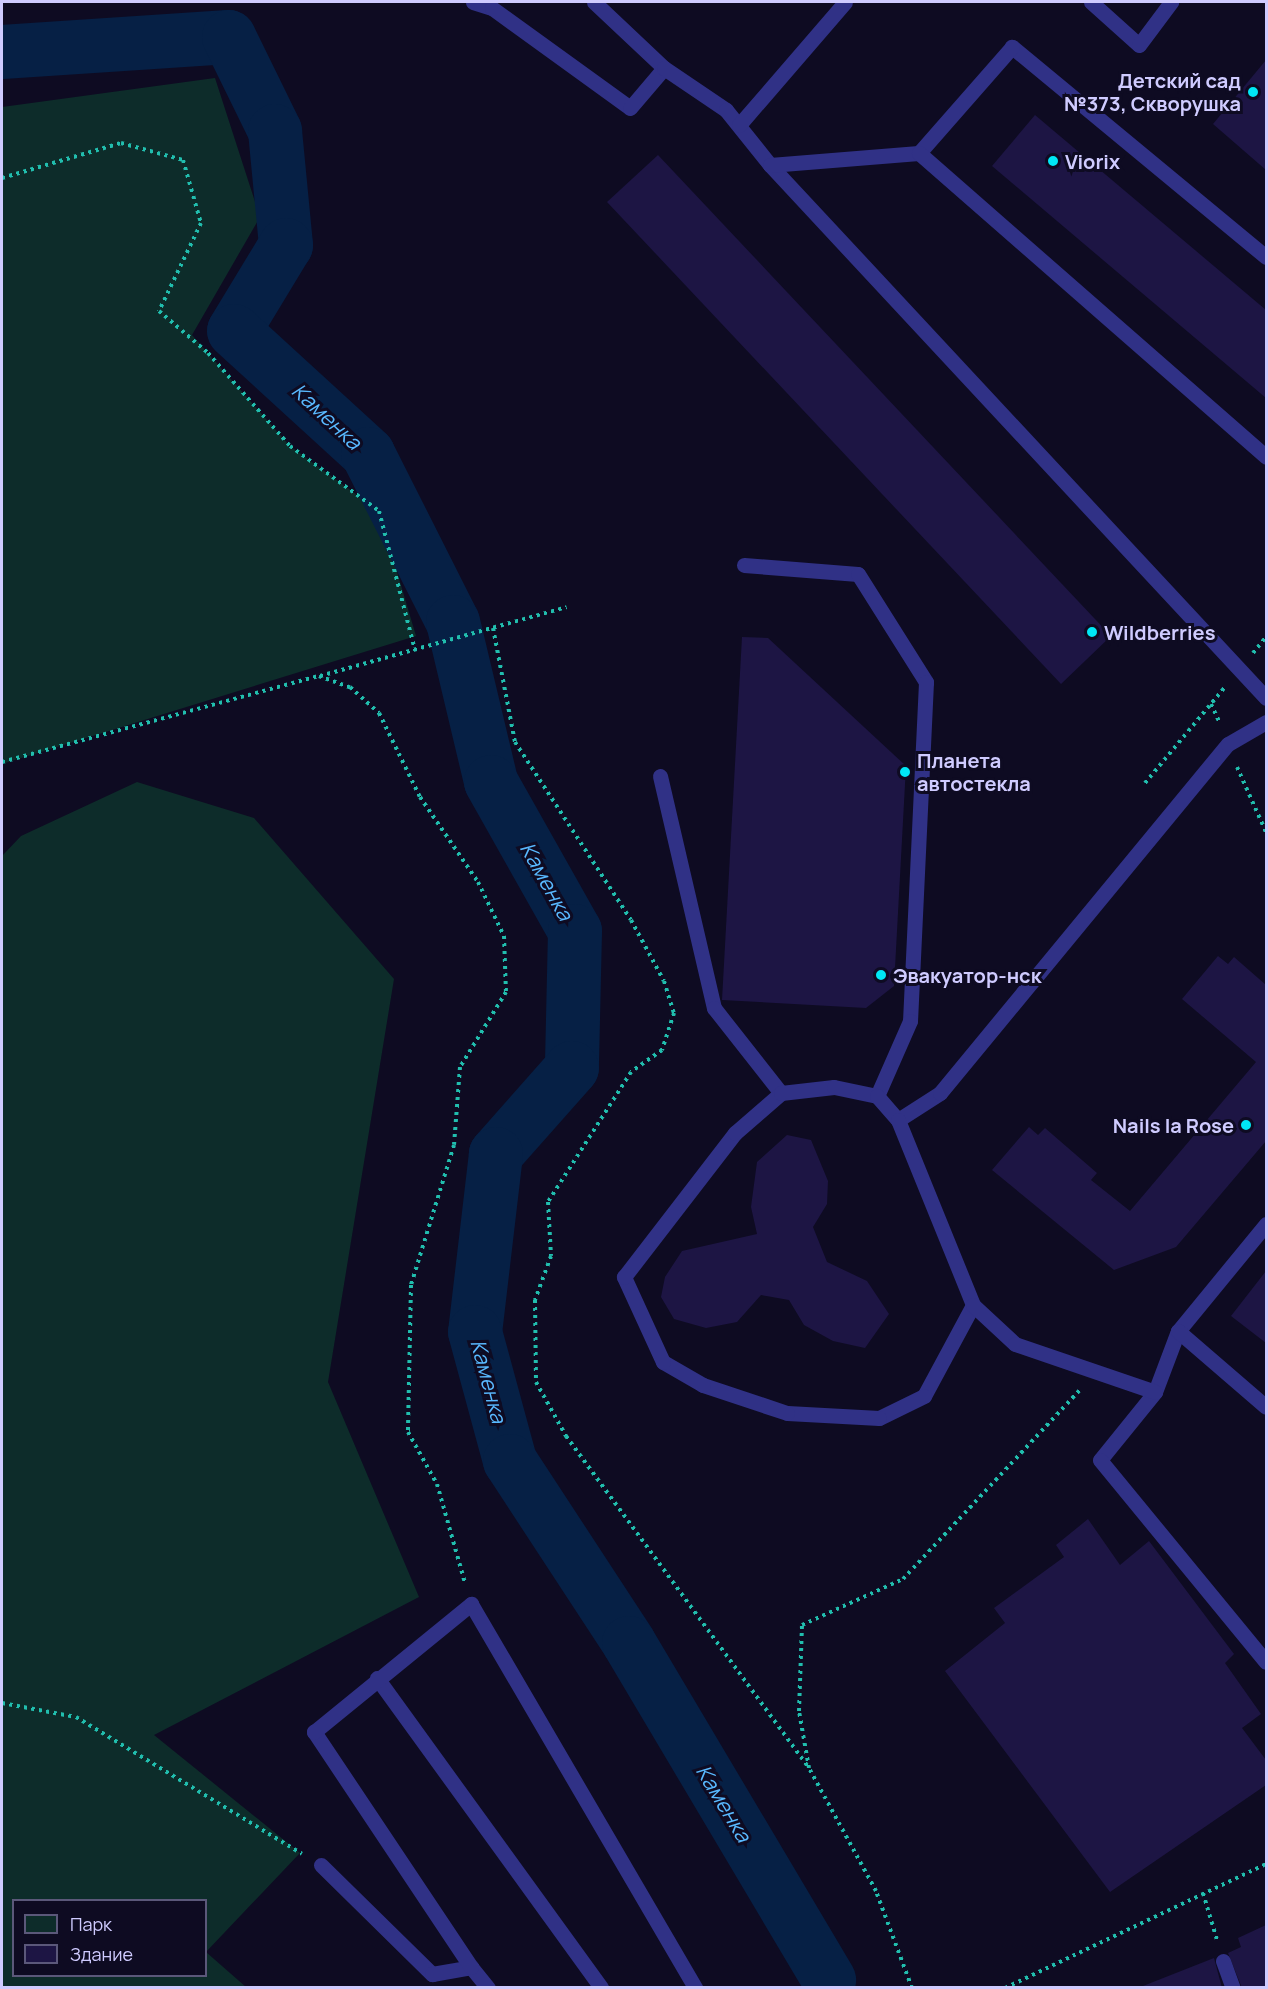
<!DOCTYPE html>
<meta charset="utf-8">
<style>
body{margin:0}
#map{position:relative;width:1268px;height:1989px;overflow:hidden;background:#0e0b22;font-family:Manrope,sans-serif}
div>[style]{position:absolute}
.green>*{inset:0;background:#0d2c2a}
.river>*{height:54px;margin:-27px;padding:0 27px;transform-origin:27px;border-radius:27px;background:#062045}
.building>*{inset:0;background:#1d1544}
.path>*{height:4px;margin-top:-2px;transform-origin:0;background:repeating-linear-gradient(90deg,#21beae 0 3px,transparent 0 7.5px)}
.service>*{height:15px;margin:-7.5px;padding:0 7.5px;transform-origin:7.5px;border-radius:7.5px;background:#303186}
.dots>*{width:16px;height:16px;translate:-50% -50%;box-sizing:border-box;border:3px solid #0e0b22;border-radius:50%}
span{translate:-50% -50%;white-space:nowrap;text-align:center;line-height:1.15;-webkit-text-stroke:6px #0e0b22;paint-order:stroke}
.poi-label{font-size:20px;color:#cfcbff;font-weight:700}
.right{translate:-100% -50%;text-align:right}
.left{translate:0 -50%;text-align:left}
.water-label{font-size:21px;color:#59b9ff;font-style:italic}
.frame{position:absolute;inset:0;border:3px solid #cfcbff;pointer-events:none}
.legend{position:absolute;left:12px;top:1899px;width:195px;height:78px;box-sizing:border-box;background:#0e0b22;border:2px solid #5b587a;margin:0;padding:8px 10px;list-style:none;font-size:18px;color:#cfcbff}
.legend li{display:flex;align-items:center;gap:12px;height:30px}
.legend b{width:30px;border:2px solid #5b587a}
</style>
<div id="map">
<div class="green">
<i style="clip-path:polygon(215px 78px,260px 217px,192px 335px,290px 446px,379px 511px,416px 636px,2px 764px,2px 107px)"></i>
<i style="clip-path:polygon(137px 782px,254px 818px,394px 979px,328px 1382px,419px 1597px,154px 1735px,300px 1853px,206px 1952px,206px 1900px,14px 1900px,14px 1976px,206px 1976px,206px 1952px,246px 1987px,2px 1987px,2px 856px,21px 836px)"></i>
</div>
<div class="river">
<i style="left:2px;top:52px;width:227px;rotate:-3.8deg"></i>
<i style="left:229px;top:37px;width:105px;rotate:63.9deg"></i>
<i style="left:275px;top:131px;width:115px;rotate:84.5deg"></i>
<i style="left:286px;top:245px;width:100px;rotate:121.2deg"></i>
<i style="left:234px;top:331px;width:182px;rotate:42.5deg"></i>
<i style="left:368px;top:454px;width:188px;rotate:63.2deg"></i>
<i style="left:453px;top:622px;width:164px;rotate:76.6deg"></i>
<i style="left:491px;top:782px;width:171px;rotate:60.6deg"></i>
<i style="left:575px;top:931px;width:137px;rotate:91.3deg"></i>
<i style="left:572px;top:1068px;width:115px;rotate:131.5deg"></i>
<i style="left:496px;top:1154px;width:179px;rotate:96.7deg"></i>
<i style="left:475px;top:1332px;width:134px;rotate:74.8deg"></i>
<i style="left:510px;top:1461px;width:217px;rotate:56.8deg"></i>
<i style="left:629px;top:1643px;width:392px;rotate:59.3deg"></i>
</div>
<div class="building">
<i style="clip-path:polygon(1266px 60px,1266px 170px,1213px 124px)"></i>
<i style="clip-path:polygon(1035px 115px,1266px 310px,1266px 398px,992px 166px)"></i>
<i style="clip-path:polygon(658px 155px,1111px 636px,1061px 684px,607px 202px)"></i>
<i style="clip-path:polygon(742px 637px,768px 638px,906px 766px,894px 986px,866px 1008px,722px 1000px)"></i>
<i style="clip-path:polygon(1218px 956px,1228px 964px,1234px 957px,1266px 985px,1266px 1141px,1176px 1247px,1114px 1270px,992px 1170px,1029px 1127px,1038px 1135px,1045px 1128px,1097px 1173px,1091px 1180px,1130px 1211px,1256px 1062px,1182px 999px)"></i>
<i style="clip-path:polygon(787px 1135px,811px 1140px,828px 1181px,827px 1204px,813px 1227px,827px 1262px,867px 1281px,889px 1314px,865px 1348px,833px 1341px,804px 1325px,789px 1300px,761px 1295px,737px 1322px,706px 1328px,674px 1319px,661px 1297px,665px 1277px,682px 1251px,757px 1234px,751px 1207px,757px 1162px)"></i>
<i style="clip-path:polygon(1266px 1271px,1266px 1343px,1231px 1316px)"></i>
<i style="clip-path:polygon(1088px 1519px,1120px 1565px,1149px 1541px,1234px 1654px,1225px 1663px,1261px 1714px,1242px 1728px,1266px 1760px,1266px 1785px,1110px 1892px,945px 1671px,1005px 1623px,994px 1608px,1064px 1557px,1056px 1545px)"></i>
<i style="clip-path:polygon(1266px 1925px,1266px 1988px,1242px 1988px,1228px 1953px,1241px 1947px,1238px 1938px)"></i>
<i style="clip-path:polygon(1214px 1958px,1222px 1988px,1143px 1988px,1143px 1986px)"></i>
</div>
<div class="path">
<i style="left:2px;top:178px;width:124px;rotate:-16.4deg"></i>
<i style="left:121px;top:143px;width:64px;rotate:15.3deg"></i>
<i style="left:183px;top:160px;width:66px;rotate:74.1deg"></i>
<i style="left:201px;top:223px;width:98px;rotate:115.5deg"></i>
<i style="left:159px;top:311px;width:65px;rotate:40.6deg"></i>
<i style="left:208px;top:353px;width:124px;rotate:48.6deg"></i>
<i style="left:290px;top:446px;width:110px;rotate:36.1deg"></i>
<i style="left:379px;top:511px;width:144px;rotate:75.5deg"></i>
<i style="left:493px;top:628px;width:116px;rotate:79.1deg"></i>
<i style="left:515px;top:742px;width:212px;rotate:56.9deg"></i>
<i style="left:631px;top:920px;width:69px;rotate:61.6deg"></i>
<i style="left:664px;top:981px;width:34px;rotate:73deg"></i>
<i style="left:674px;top:1013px;width:39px;rotate:108deg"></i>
<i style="left:662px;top:1050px;width:38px;rotate:145deg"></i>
<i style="left:631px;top:1072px;width:154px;rotate:122.6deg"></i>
<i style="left:548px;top:1202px;width:54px;rotate:86.8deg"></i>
<i style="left:551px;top:1256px;width:47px;rotate:110deg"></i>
<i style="left:535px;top:1300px;width:82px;rotate:89.3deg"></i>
<i style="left:536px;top:1382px;width:62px;rotate:60.9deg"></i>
<i style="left:566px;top:1436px;width:411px;rotate:53.8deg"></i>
<i style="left:1253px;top:653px;width:21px;rotate:-51deg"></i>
<i style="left:320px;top:676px;width:256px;rotate:-15.6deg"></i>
<i style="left:1211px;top:704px;width:21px;rotate:65deg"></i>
<i style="left:2px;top:762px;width:328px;rotate:-15.2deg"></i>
<i style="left:319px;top:676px;width:33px;rotate:20deg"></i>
<i style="left:350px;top:687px;width:39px;rotate:42deg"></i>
<i style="left:379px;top:713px;width:93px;rotate:64deg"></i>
<i style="left:420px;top:797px;width:103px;rotate:55.7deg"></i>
<i style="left:478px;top:882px;width:60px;rotate:64.3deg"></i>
<i style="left:504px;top:936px;width:56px;rotate:88deg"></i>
<i style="left:506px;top:992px;width:88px;rotate:121.5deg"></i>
<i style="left:460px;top:1067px;width:78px;rotate:94.4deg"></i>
<i style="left:454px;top:1145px;width:146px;rotate:107.1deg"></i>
<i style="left:411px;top:1285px;width:147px;rotate:91.2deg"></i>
<i style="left:408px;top:1432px;width:60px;rotate:60.9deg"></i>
<i style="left:437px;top:1484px;width:103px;rotate:74.2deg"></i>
<i style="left:1237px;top:767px;width:71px;rotate:66deg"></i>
<i style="left:1145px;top:783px;width:125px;rotate:-50.2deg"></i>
<i style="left:2px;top:1703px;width:75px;rotate:10.7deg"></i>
<i style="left:76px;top:1717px;width:264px;rotate:31.2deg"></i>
<i style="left:1203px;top:1893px;width:49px;rotate:73.4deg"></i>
<i style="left:912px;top:1988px;width:103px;rotate:-110.4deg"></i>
<i style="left:876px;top:1891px;width:140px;rotate:-118.6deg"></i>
<i style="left:809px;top:1768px;width:58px;rotate:-100deg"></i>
<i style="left:799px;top:1711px;width:86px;rotate:-88deg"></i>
<i style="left:802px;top:1625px;width:111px;rotate:-24.5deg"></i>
<i style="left:903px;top:1579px;width:260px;rotate:-46.9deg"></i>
<i style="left:1005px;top:1988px;width:289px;rotate:-25.4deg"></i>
</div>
<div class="service">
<i style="left:473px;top:2px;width:20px;rotate:18deg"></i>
<i style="left:492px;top:8px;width:170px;rotate:35.9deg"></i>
<i style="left:630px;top:108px;width:52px;rotate:-49.6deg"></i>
<i style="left:594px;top:2px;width:96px;rotate:43.3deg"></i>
<i style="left:664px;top:68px;width:75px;rotate:34.1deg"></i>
<i style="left:726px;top:110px;width:70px;rotate:51.3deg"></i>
<i style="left:770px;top:165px;width:728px;rotate:47.06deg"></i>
<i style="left:1091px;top:2px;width:64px;rotate:41.9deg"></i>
<i style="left:1139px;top:45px;width:54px;rotate:-53.3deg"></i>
<i style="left:739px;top:125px;width:162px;rotate:-49.2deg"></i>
<i style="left:770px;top:165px;width:149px;rotate:-4.6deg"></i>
<i style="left:1266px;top:257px;width:330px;rotate:-140.4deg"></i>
<i style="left:1012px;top:47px;width:141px;rotate:131.3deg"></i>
<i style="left:919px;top:153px;width:461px;rotate:41.2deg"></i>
<i style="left:744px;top:565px;width:114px;rotate:4.5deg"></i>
<i style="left:858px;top:574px;width:128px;rotate:57.8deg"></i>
<i style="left:926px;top:682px;width:339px;rotate:92.7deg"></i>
<i style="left:910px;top:1021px;width:82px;rotate:113.7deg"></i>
<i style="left:660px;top:776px;width:238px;rotate:76.9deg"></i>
<i style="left:714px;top:1008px;width:108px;rotate:51.8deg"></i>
<i style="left:898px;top:1120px;width:50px;rotate:-32.7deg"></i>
<i style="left:940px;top:1093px;width:452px;rotate:-50.5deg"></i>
<i style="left:1228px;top:744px;width:44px;rotate:-30.1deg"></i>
<i style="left:1266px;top:1224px;width:139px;rotate:129.4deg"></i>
<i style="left:1178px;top:1331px;width:65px;rotate:110.7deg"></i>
<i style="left:1155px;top:1392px;width:87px;rotate:129deg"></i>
<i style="left:1100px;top:1460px;width:261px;rotate:50.6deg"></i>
<i style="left:973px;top:1305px;width:103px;rotate:118.3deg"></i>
<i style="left:924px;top:1396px;width:50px;rotate:153.9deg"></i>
<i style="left:879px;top:1418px;width:92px;rotate:-176.9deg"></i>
<i style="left:787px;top:1413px;width:89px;rotate:-161.6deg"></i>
<i style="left:703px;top:1385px;width:46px;rotate:-150.1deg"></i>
<i style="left:663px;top:1362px;width:94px;rotate:-114.6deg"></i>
<i style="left:624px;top:1277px;width:182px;rotate:-52.4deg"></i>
<i style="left:735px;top:1133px;width:61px;rotate:-41deg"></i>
<i style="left:781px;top:1093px;width:53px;rotate:-6.5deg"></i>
<i style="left:834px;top:1087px;width:44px;rotate:11.8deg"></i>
<i style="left:877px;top:1096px;width:32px;rotate:49deg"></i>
<i style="left:898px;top:1120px;width:200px;rotate:67.9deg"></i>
<i style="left:973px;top:1305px;width:57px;rotate:42.9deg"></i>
<i style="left:1015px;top:1344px;width:148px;rotate:18.9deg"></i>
<i style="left:1178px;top:1331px;width:116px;rotate:40.8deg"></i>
<i style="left:377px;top:1678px;width:382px;rotate:54.1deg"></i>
<i style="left:321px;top:1865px;width:156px;rotate:44.5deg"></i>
<i style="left:432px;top:1974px;width:40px;rotate:-10deg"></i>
<i style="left:471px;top:1967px;width:27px;rotate:51deg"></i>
<i style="left:1223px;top:1961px;width:29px;rotate:70deg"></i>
<i style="left:471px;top:1967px;width:283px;rotate:-123.7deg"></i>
<i style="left:314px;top:1732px;width:203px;rotate:-39.2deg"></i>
<i style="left:471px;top:1604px;width:445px;rotate:59.7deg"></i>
</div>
<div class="dots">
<i style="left:1253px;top:92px;background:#00e7f6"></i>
<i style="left:1053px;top:161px;background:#00e7f6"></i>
<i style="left:1092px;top:632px;background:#00e7f6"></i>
<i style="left:905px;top:772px;background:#00e7f6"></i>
<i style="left:881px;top:975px;background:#00e7f6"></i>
<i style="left:1246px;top:1125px;background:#00e7f6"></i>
</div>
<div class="poi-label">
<span class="right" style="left:1241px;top:92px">Детский сад<br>№373, Скворушка</span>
<span class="left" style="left:1065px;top:161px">Viorix</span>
<span class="left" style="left:1104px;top:632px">Wildberries</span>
<span class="left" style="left:917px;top:772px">Планета<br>автостекла</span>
<span class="left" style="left:893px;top:975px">Эвакуатор-нск</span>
<span class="right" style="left:1234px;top:1125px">Nails la Rose</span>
</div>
<div class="water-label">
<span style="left:327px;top:416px;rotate:43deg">Каменка</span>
<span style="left:547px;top:881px;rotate:61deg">Каменка</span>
<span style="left:489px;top:1381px;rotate:75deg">Каменка</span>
<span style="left:724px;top:1803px;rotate:59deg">Каменка</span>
</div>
<div class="frame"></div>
<ul class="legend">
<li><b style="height:16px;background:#0d2c2a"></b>Парк</li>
<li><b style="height:16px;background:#1d1544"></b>Здание</li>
</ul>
</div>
